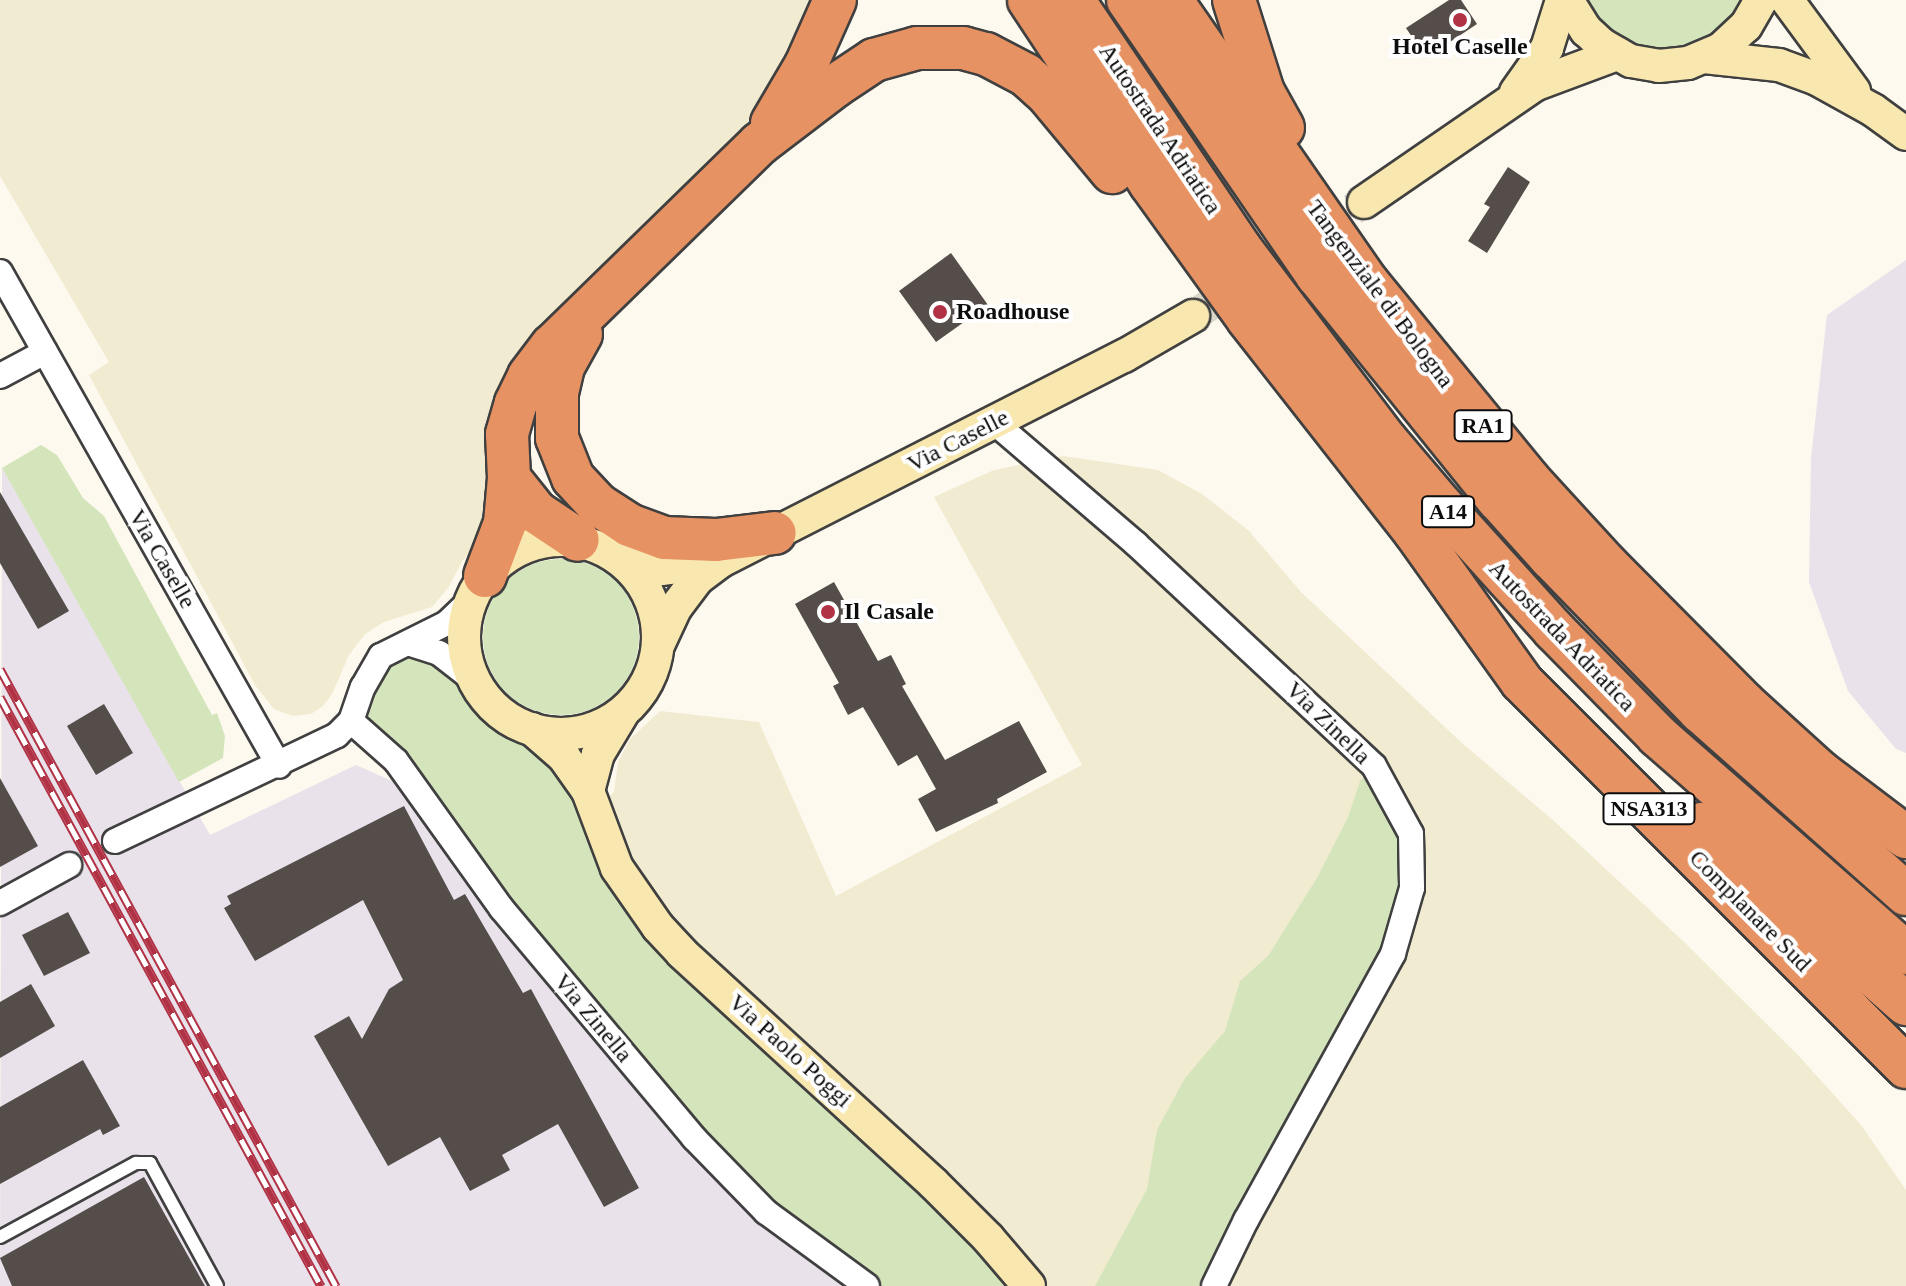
<!DOCTYPE html>
<style>
body{margin:0}
#map{position:relative;width:1906px;height:1286px;overflow:hidden;background:#fdf9ee;font-family:"Times New Roman",serif}
div>[style]{position:absolute}
.industrial>*{inset:0;background:#e9e2eb}
.farmland>*{inset:0;background:#f1ebd1}
.green>*{inset:0;background:#d5e5bb}
.round{border-radius:50%}
.building>*{inset:0;background:#554d4a}
.secondary-tunnel>*{height:32px;margin-top:-16px;transform-origin:0;background:repeating-linear-gradient(90deg,#d9d6cc 0 32px,transparent 0 48px)}
.roads{filter:drop-shadow(2px 0 #404040) drop-shadow(-2px 0 #404040) drop-shadow(0 2px #404040) drop-shadow(0 -2px #404040)}
.lane>*{height:12px;margin:-6px;padding:0 6px;transform-origin:6px;border-radius:6px;background:#fff}
.street>*{height:24px;margin:-12px;padding:0 12px;transform-origin:12px;border-radius:12px;background:#fff}
.secondary>*{height:32px;margin:-16px;padding:0 16px;transform-origin:16px;border-radius:16px;background:#f8e8af}
.secondary>.ring{margin:-16px;padding:0;box-sizing:content-box;background:none;border:32px solid #f8e8af;border-radius:50%}
.highway>*{height:42px;margin:-21px;padding:0 21px;transform-origin:21px;border-radius:21px;background:#e79263}
.rail>*{height:9px;margin-top:-4.5px;transform-origin:0;background:repeating-linear-gradient(90deg,#fff 0 18px,#b03244 0 36px);box-sizing:border-box;border-block:2px solid #b03244}
.dots>*{width:22px;height:22px;translate:-50% -50%;box-sizing:border-box;border:4px solid #fff;border-radius:50%}
span{translate:-50% -50%;white-space:nowrap;text-align:center;line-height:1.15;-webkit-text-stroke:8px #fff;paint-order:stroke}
.shield-label span{padding:2px 6px;background:#fff;border:2px solid;border-radius:6px;-webkit-text-stroke-width:0}
.shield-label{font-size:22px;color:#0d0d0d;font-weight:700}
.poi-label{font-size:24px;color:#0d0d0d;font-weight:700}
.left{translate:0 -50%;text-align:left}
.street-label{font-size:24px;color:#0d0d0d}
</style>
<div id="map">
<div class="industrial">
<i style="clip-path:polygon(1906px 260px,1906px 753px,1896px 749px,1848px 691px,1809px 582px,1811px 458px,1827px 315px)"></i>
<i style="clip-path:polygon(2px 468px,210px 835px,356px 765px,401px 785px,895px 1286px,0 1286px)"></i>
</div>
<div class="farmland">
<i style="clip-path:polygon(0 0,822px 0,795px 59px,744px 131px,535px 332px,508px 376px,494px 504px,479px 544px,463px 560px,448px 588px,432px 607px,384px 622px,365px 634px,349px 655px,332px 694px,323px 706px,311px 714px,293px 716px,274px 709px,255px 685px,89px 375px,109px 362px,0 176px)"></i>
<i style="clip-path:polygon(1063px 456px,1158px 470px,1202px 494px,1249px 531px,1301px 592px,1463px 744px,1554px 821px,1682px 940px,1798px 1055px,1861px 1125px,1906px 1190px,1906px 1286px,895px 1286px,578px 825px,614px 792px,618px 762px,630px 739px,660px 711px,759px 722px,836px 896px,1082px 765px,934px 497px,994px 470px)"></i>
</div>
<div class="green">
<i style="clip-path:polygon(1583px 0,1744px 0,1722px 30px,1700px 44px,1675px 50px,1649px 50px,1624px 42px,1601px 26px)"></i>
<i style="clip-path:polygon(41px 445px,57px 455px,83px 498px,104px 516px,212px 715px,217px 713px,225px 736px,223px 758px,179px 782px,2px 468px)"></i>
<i class="round" style="left:483px;top:559px;width:156px;height:156px"></i>
<i style="clip-path:polygon(395px 647px,475px 681px,490px 703px,514px 721px,532px 729px,617px 868px,1029px 1286px,867px 1286px,766px 1212px,375px 740px,359px 704px)"></i>
<i style="clip-path:polygon(1374px 766px,1411px 834px,1412px 888px,1216px 1286px,1095px 1286px,1147px 1189px,1157px 1130px,1185px 1078px,1225px 1031px,1240px 981px,1268px 956px,1317px 878px,1348px 817px,1360px 781px)"></i>
</div>
<div class="building">
<i style="clip-path:polygon(1449px 0,1461px 0,1477px 24px,1426px 58px,1406px 28px)"></i>
<i style="clip-path:polygon(1508px 167px,1530px 182px,1487px 253px,1468px 241px,1490px 207px,1484px 204px)"></i>
<i style="clip-path:polygon(951px 253px,988px 305px,936px 342px,899px 291px)"></i>
<i style="clip-path:polygon(0 492px,69px 611px,38px 629px,0 563px)"></i>
<i style="clip-path:polygon(834px 582px,878px 661px,891px 655px,906px 684px,902px 686px,945px 760px,1019px 721px,1047px 772px,997px 799px,998px 803px,936px 832px,918px 799px,936px 789px,917px 755px,898px 766px,863px 707px,848px 715px,833px 686px,839px 683px,795px 604px)"></i>
<i style="clip-path:polygon(104px 704px,133px 753px,96px 775px,67px 726px)"></i>
<i style="clip-path:polygon(0 778px,38px 846px,0 867px)"></i>
<i style="clip-path:polygon(404px 806px,454px 900px,465px 894px,523px 993px,531px 989px,639px 1188px,604px 1207px,558px 1124px,502px 1155px,510px 1170px,470px 1191px,440px 1137px,388px 1166px,314px 1036px,349px 1016px,362px 1039px,389px 989px,403px 980px,363px 900px,255px 961px,224px 908px,231px 904px,227px 896px)"></i>
<i style="clip-path:polygon(68px 912px,90px 953px,44px 976px,22px 935px)"></i>
<i style="clip-path:polygon(31px 984px,55px 1026px,0 1058px,0 1002px)"></i>
<i style="clip-path:polygon(83px 1060px,120px 1126px,103px 1135px,100px 1129px,0 1184px,0 1107px)"></i>
<i style="clip-path:polygon(144px 1177px,205px 1286px,12px 1286px,0 1258px)"></i>
</div>
<div class="secondary-tunnel">
<i style="left:1193px;top:316px;width:206px;rotate:-33.7deg"></i>
</div>
<div class="roads">
<div class="lane">
<i style="left:0;top:1237px;width:155px;rotate:-28.6deg"></i>
<i style="left:136px;top:1163px;width:14px"></i>
<i style="left:150px;top:1163px;width:140px;rotate:61.4deg"></i>
</div>
<div class="street">
<i style="left:0;top:272px;width:567px;rotate:60.54deg"></i>
<i style="left:0;top:376px;width:51px;rotate:-28.1deg"></i>
<i style="left:995px;top:423px;width:186px;rotate:40.6deg"></i>
<i style="left:1136px;top:544px;width:325px;rotate:43deg"></i>
<i style="left:1374px;top:766px;width:77px;rotate:61.4deg"></i>
<i style="left:1411px;top:834px;width:54px;rotate:88.9deg"></i>
<i style="left:1412px;top:888px;width:69px;rotate:106.1deg"></i>
<i style="left:1393px;top:954px;width:304px;rotate:118.9deg"></i>
<i style="left:1246px;top:1220px;width:73px;rotate:115.9deg"></i>
<i style="left:408px;top:643px;width:33px;rotate:18deg"></i>
<i style="left:439px;top:653px;width:46px;rotate:37.9deg"></i>
<i style="left:351px;top:721px;width:60px;rotate:41.6deg"></i>
<i style="left:396px;top:761px;width:182px;rotate:54.4deg"></i>
<i style="left:502px;top:909px;width:299px;rotate:50deg"></i>
<i style="left:694px;top:1138px;width:103px;rotate:45.8deg"></i>
<i style="left:766px;top:1212px;width:125px;rotate:36.2deg"></i>
<i style="left:115px;top:841px;width:246px;rotate:-25.5deg"></i>
<i style="left:337px;top:735px;width:20px;rotate:-45deg"></i>
<i style="left:351px;top:721px;width:36px;rotate:-71deg"></i>
<i style="left:363px;top:687px;width:36px;rotate:-60deg"></i>
<i style="left:381px;top:656px;width:74px;rotate:-26.6deg"></i>
<i style="left:447px;top:623px;width:32px;rotate:-44deg"></i>
<i style="left:0;top:903px;width:79px;rotate:-28.8deg"></i>
</div>
<div class="secondary">
<i style="left:1567px;top:0;width:36px;rotate:58deg"></i>
<i style="left:1586px;top:30px;width:21px;rotate:43deg"></i>
<i style="left:1601px;top:44px;width:34px;rotate:30deg"></i>
<i style="left:1631px;top:61px;width:28px;rotate:10deg"></i>
<i style="left:1659px;top:66px;width:29px;rotate:-6deg"></i>
<i style="left:1688px;top:63px;width:36px;rotate:-23deg"></i>
<i style="left:1721px;top:49px;width:34px;rotate:-43deg"></i>
<i style="left:1746px;top:26px;width:30px;rotate:-60deg"></i>
<i style="left:1787px;top:0;width:113px;rotate:53.6deg"></i>
<i style="left:1704px;top:57px;width:75px;rotate:6.1deg"></i>
<i style="left:1779px;top:65px;width:40px;rotate:20.2deg"></i>
<i style="left:1817px;top:79px;width:64px;rotate:29deg"></i>
<i style="left:1873px;top:110px;width:41px;rotate:36deg"></i>
<i style="left:1516px;top:92px;width:54px;rotate:-54.8deg"></i>
<i style="left:1547px;top:48px;width:50px;rotate:-72.6deg"></i>
<i style="left:1364px;top:202px;width:206px;rotate:-34.5deg"></i>
<i style="left:1534px;top:85px;width:89px;rotate:-20.5deg"></i>
<i class="ring" style="left:464px;top:540px;width:162px;height:162px"></i>
<i style="left:623px;top:561px;width:39px;rotate:12deg"></i>
<i style="left:661px;top:569px;width:57px;rotate:-7deg"></i>
<i style="left:659px;top:643px;width:40px;rotate:-65deg"></i>
<i style="left:676px;top:607px;width:35px;rotate:-53deg"></i>
<i style="left:697px;top:579px;width:30px;rotate:-37deg"></i>
<i style="left:721px;top:561px;width:452px;rotate:-27deg"></i>
<i style="left:1124px;top:356px;width:80px;rotate:-30.1deg"></i>
<i style="left:532px;top:729px;width:43px;rotate:41.2deg"></i>
<i style="left:564px;top:757px;width:42px;rotate:54.8deg"></i>
<i style="left:588px;top:791px;width:82px;rotate:69.4deg"></i>
<i style="left:617px;top:868px;width:72px;rotate:55.2deg"></i>
<i style="left:658px;top:927px;width:35px;rotate:47deg"></i>
<i style="left:682px;top:953px;width:340px;rotate:42.5deg"></i>
<i style="left:933px;top:1183px;width:78px;rotate:45deg"></i>
<i style="left:988px;top:1238px;width:63px;rotate:49.5deg"></i>
<i style="left:588px;top:791px;width:38px;rotate:-75deg"></i>
<i style="left:598px;top:754px;width:47px;rotate:-59deg"></i>
</div>
<div class="highway">
<i style="left:1029px;top:0;width:219px;rotate:56.5deg"></i>
<i style="left:1150px;top:183px;width:168px;rotate:54.2deg"></i>
<i style="left:1248px;top:319px;width:271px;rotate:51.9deg"></i>
<i style="left:1415px;top:532px;width:184px;rotate:54.5deg"></i>
<i style="left:1522px;top:682px;width:544px;rotate:45.07deg"></i>
<i style="left:1073px;top:0;width:299px;rotate:56deg"></i>
<i style="left:1240px;top:248px;width:241px;rotate:52.8deg"></i>
<i style="left:1386px;top:440px;width:87px;rotate:49.7deg"></i>
<i style="left:1442px;top:506px;width:167px;rotate:47.9deg"></i>
<i style="left:1554px;top:630px;width:148px;rotate:45.5deg"></i>
<i style="left:1658px;top:736px;width:330px;rotate:41.2deg"></i>
<i style="left:1128px;top:0;width:334px;rotate:55.5deg"></i>
<i style="left:1317px;top:275px;width:288px;rotate:51.1deg"></i>
<i style="left:1498px;top:499px;width:79px;rotate:48.1deg"></i>
<i style="left:1551px;top:558px;width:214px;rotate:45.8deg"></i>
<i style="left:1700px;top:711px;width:276px;rotate:41.6deg"></i>
<i style="left:1171px;top:0;width:345px;rotate:55.2deg"></i>
<i style="left:1368px;top:283px;width:254px;rotate:50.7deg"></i>
<i style="left:1529px;top:480px;width:115px;rotate:47.5deg"></i>
<i style="left:1607px;top:565px;width:194px;rotate:45.2deg"></i>
<i style="left:1744px;top:703px;width:103px;rotate:42.2deg"></i>
<i style="left:1820px;top:772px;width:108px;rotate:37.1deg"></i>
<i style="left:1234px;top:0;width:96px;rotate:72.5deg"></i>
<i style="left:1263px;top:92px;width:41px;rotate:60.9deg"></i>
<i style="left:772px;top:123px;width:67px;rotate:-59.6deg"></i>
<i style="left:806px;top:65px;width:71px;rotate:-66deg"></i>
<i style="left:581px;top:334px;width:38px;rotate:119deg"></i>
<i style="left:563px;top:367px;width:27px;rotate:103deg"></i>
<i style="left:557px;top:393px;width:45px;rotate:90deg"></i>
<i style="left:557px;top:438px;width:43px;rotate:68.2deg"></i>
<i style="left:573px;top:478px;width:35px;rotate:47deg"></i>
<i style="left:597px;top:504px;width:38px;rotate:33deg"></i>
<i style="left:629px;top:525px;width:37px;rotate:20deg"></i>
<i style="left:664px;top:538px;width:52px;rotate:2.2deg"></i>
<i style="left:716px;top:540px;width:59px;rotate:-6.8deg"></i>
<i style="left:509px;top:478px;width:43px;rotate:51.5deg"></i>
<i style="left:536px;top:512px;width:50px;rotate:33.7deg"></i>
<i style="left:485px;top:576px;width:57px;rotate:-69.3deg"></i>
<i style="left:505px;top:523px;width:45px;rotate:-84.9deg"></i>
<i style="left:509px;top:478px;width:44px;rotate:-92.6deg"></i>
<i style="left:507px;top:434px;width:32px;rotate:-74deg"></i>
<i style="left:516px;top:403px;width:30px;rotate:-64deg"></i>
<i style="left:529px;top:376px;width:38px;rotate:-53deg"></i>
<i style="left:552px;top:346px;width:289px;rotate:-44.3deg"></i>
<i style="left:759px;top:144px;width:96px;rotate:-37.3deg"></i>
<i style="left:835px;top:86px;width:47px;rotate:-33.7deg"></i>
<i style="left:874px;top:60px;width:45px;rotate:-15.6deg"></i>
<i style="left:917px;top:48px;width:46px"></i>
<i style="left:963px;top:48px;width:24px;rotate:15deg"></i>
<i style="left:986px;top:54px;width:45px;rotate:27.7deg"></i>
<i style="left:1026px;top:75px;width:31px;rotate:42deg"></i>
<i style="left:1049px;top:96px;width:99px;rotate:50.3deg"></i>
<i style="left:1701px;top:824px;width:273px;rotate:41.3deg"></i>
</div>
</div>
<div class="rail">
<i style="left:0;top:669px;width:703px;rotate:61.43deg"></i>
<i style="left:0;top:697px;width:671px;rotate:61.41deg"></i>
</div>
<div class="dots">
<i style="left:1460px;top:20px;background:#b03244"></i>
<i style="left:940px;top:312px;background:#b03244"></i>
<i style="left:828px;top:612px;background:#b03244"></i>
</div>
<div class="shield-label">
<span style="left:1483px;top:426px">RA1</span>
<span style="left:1448px;top:512px">A14</span>
<span style="left:1649px;top:809px">NSA313</span>
</div>
<div class="poi-label">
<span style="left:1460px;top:47px">Hotel Caselle</span>
<span class="left" style="left:956px;top:312px">Roadhouse</span>
<span class="left" style="left:844px;top:612px">Il Casale</span>
</div>
<div class="street-label">
<span style="left:1160px;top:129px;rotate:56deg">Autostrada Adriatica</span>
<span style="left:1380px;top:294px;rotate:53deg">Tangenziale di Bologna</span>
<span style="left:958px;top:441px;rotate:-27deg">Via Caselle</span>
<span style="left:162px;top:559px;rotate:60deg">Via Caselle</span>
<span style="left:1562px;top:636px;rotate:46deg">Autostrada Adriatica</span>
<span style="left:1328px;top:723px;rotate:44deg">Via Zinella</span>
<span style="left:1750px;top:911px;rotate:45deg">Complanare Sud</span>
<span style="left:593px;top:1018px;rotate:50deg">Via Zinella</span>
<span style="left:790px;top:1051px;rotate:42deg">Via Paolo Poggi</span>
</div>
</div>
